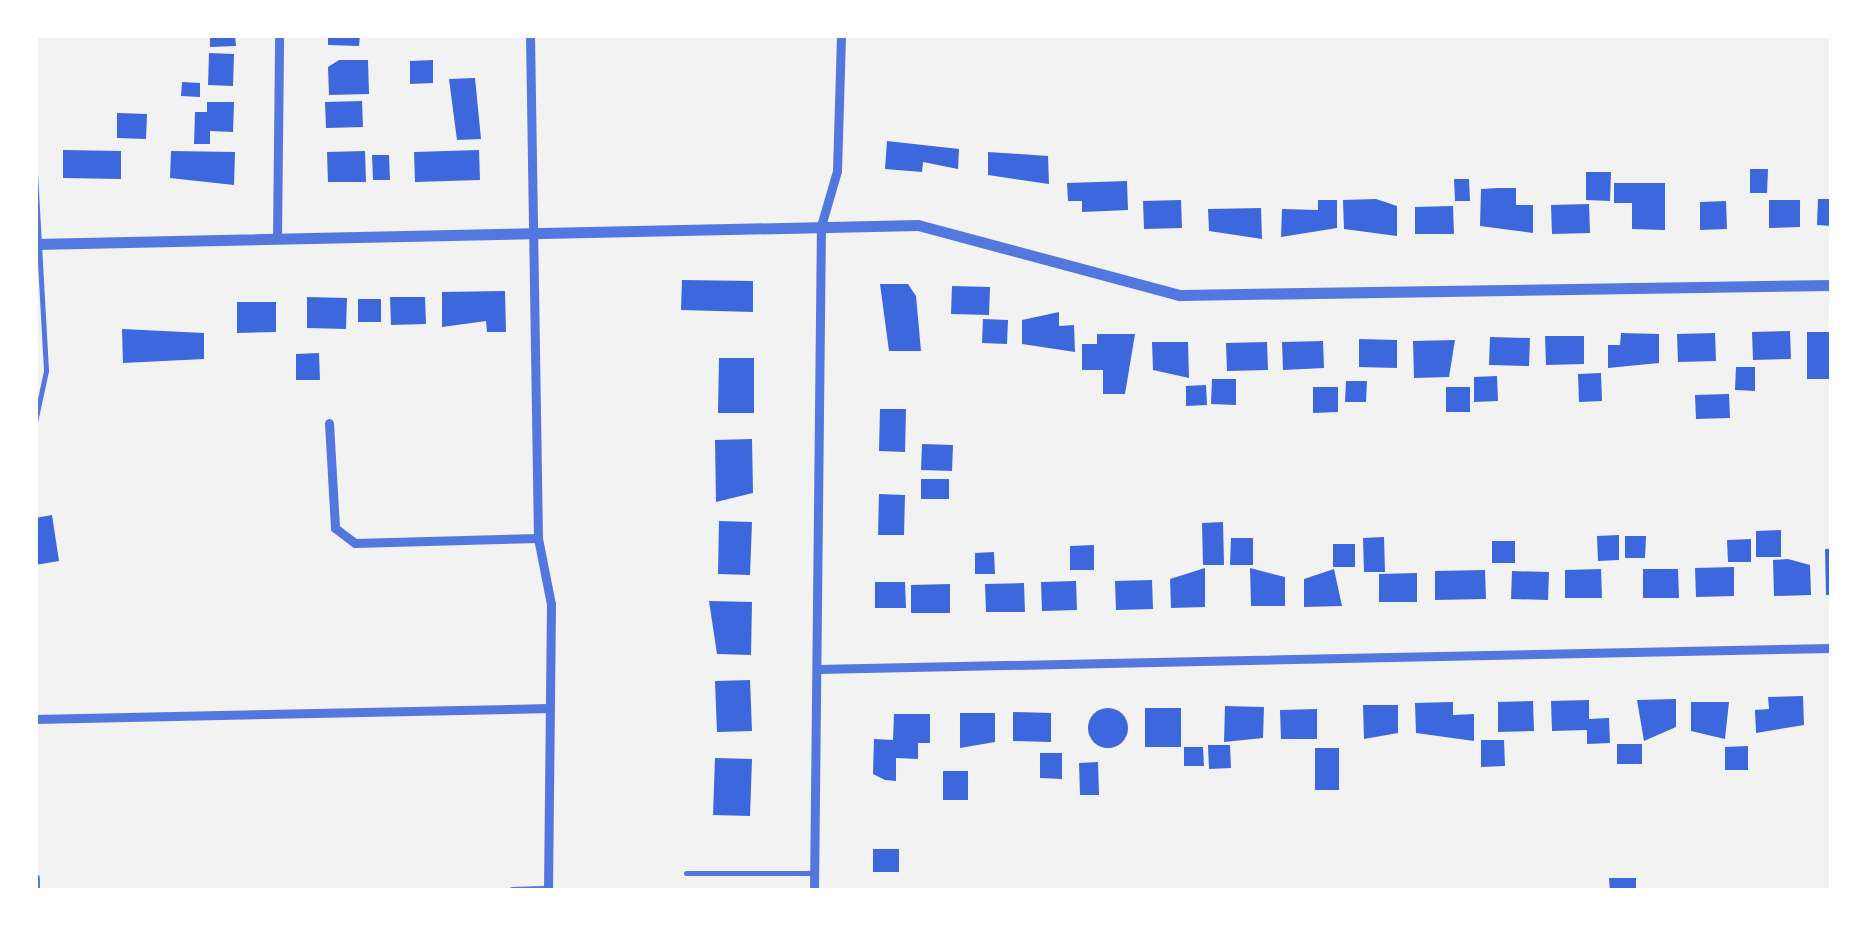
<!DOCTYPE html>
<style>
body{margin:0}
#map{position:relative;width:1867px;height:926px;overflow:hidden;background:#f2f2f2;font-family:Commissioner,sans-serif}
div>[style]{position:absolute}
.building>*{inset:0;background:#3d67dc}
.round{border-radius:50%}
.service>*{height:5px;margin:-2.5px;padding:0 2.5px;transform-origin:2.5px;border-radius:2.5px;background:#5277de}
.minor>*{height:9px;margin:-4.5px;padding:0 4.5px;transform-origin:4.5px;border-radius:4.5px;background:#5277de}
.tertiary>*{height:11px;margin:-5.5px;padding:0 5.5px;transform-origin:5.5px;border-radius:5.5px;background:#5277de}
span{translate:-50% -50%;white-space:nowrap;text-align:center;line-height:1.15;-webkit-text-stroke:9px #fff;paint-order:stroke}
.frame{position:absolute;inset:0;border:38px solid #fff;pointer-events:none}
</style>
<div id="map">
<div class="building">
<i style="clip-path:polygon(210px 35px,235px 35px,236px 46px,210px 47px)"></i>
<i style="clip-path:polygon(328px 35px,360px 35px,359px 46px,328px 45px)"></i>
<i style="clip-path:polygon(209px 53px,234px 54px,233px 86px,208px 85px)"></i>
<i style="clip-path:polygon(339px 60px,368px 60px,369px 94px,329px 95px,328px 67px)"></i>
<i style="clip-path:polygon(433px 60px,433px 83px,410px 84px,410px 61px)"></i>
<i style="clip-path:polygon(475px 78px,481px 139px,457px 140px,449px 79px)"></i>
<i style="clip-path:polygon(182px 82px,200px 83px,200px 97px,181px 96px)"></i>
<i style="clip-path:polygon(362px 101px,363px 127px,326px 128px,325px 102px)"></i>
<i style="clip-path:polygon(207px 102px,234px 102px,233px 132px,210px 131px,210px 144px,194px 144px,195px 112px,207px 112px)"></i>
<i style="clip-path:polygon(117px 113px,147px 114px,146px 139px,117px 138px)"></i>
<i style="clip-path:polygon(887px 141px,959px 149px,958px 169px,923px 162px,922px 172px,885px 169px)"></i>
<i style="clip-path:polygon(63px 150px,121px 151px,121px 179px,63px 178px)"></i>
<i style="clip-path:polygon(479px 150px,480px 180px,415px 182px,414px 152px)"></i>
<i style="clip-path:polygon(171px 151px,235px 152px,234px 185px,170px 178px)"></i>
<i style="clip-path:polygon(365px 151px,366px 182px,328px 182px,327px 152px)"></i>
<i style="clip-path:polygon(988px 152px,1048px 156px,1049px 184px,988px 175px)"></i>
<i style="clip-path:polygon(372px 155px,389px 155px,390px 180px,373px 180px)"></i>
<i style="clip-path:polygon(1750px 169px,1768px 169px,1767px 193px,1750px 193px)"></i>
<i style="clip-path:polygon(1586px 172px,1611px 172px,1610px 201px,1586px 200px)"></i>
<i style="clip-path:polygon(1454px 179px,1469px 179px,1470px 201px,1455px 201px)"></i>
<i style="clip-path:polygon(1127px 181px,1128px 210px,1082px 212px,1082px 201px,1068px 201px,1067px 183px)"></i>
<i style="clip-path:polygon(1614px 183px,1665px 183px,1665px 230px,1632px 229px,1632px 203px,1614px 203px)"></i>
<i style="clip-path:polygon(1498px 188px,1516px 188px,1516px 205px,1533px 205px,1533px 233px,1480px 226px,1481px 189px)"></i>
<i style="clip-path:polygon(1376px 199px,1397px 206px,1397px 236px,1344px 229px,1343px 200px)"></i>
<i style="clip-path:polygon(1818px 199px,1832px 199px,1832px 226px,1817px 225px)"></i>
<i style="clip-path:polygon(1181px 200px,1182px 228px,1144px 229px,1143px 201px)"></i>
<i style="clip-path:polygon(1318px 200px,1337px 200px,1337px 228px,1281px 237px,1282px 209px,1318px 210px)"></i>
<i style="clip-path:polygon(1769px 200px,1800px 200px,1800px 227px,1769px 228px)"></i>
<i style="clip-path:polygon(1726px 201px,1727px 229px,1700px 230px,1700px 202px)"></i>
<i style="clip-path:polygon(1589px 204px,1590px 233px,1552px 234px,1551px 205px)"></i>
<i style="clip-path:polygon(1453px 206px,1454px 234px,1415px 234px,1415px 207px)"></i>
<i style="clip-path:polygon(1261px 208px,1262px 239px,1209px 231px,1208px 209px)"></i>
<i style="clip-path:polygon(682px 280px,753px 281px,753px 312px,681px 310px)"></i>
<i style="clip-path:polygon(880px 284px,908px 284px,916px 296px,921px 351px,889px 351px)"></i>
<i style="clip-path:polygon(952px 286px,990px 287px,989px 315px,951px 314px)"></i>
<i style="clip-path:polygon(505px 291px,506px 332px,487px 332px,486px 321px,442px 327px,442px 292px)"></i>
<i style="clip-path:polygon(307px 297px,347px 298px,346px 329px,307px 328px)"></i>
<i style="clip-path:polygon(390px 297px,425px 297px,426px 324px,391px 325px)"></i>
<i style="clip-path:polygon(358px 299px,381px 299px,381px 322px,358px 322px)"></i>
<i style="clip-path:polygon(237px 302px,276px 302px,276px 332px,237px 333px)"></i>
<i style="clip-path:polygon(1059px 312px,1059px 326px,1074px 325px,1075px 352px,1022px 344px,1022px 320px)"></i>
<i style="clip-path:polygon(983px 319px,1008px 320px,1007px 344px,982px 343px)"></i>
<i style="clip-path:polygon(122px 329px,204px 333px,204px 359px,123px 363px)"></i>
<i style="clip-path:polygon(1790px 331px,1791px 359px,1753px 360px,1752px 332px)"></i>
<i style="clip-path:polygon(1807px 332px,1832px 332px,1832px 379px,1807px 379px)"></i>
<i style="clip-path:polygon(1621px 333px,1659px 334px,1659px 363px,1608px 368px,1608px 345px,1620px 345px)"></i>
<i style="clip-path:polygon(1715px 333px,1716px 361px,1678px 362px,1677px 334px)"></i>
<i style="clip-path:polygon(1097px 334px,1135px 334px,1125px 394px,1103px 394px,1103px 370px,1082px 370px,1082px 344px,1097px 344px)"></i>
<i style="clip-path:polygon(1545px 336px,1584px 336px,1584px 364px,1546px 365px)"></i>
<i style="clip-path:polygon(1490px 337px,1530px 338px,1529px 366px,1489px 365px)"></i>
<i style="clip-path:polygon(1359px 339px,1397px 340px,1397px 368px,1359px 367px)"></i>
<i style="clip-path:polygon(1455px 340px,1449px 377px,1414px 378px,1413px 341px)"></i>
<i style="clip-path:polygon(1323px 341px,1324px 368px,1283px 370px,1282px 342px)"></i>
<i style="clip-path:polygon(1152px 342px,1188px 342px,1189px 378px,1153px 370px)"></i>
<i style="clip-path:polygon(1267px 342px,1268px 370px,1227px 371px,1226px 343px)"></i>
<i style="clip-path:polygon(319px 353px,320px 380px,296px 380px,296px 354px)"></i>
<i style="clip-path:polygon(719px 358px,754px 358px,754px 413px,718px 413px)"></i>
<i style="clip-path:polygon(1736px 367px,1755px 367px,1755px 391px,1735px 390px)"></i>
<i style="clip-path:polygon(1601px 373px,1602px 401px,1579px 402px,1578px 374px)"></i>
<i style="clip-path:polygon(1497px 376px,1498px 401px,1474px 402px,1474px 377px)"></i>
<i style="clip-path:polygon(1212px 379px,1236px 379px,1236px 405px,1211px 404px)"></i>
<i style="clip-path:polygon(1346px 381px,1367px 381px,1366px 402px,1345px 402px)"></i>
<i style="clip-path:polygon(1206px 385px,1207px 405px,1186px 406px,1186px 386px)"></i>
<i style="clip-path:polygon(1313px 387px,1338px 387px,1338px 412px,1313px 413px)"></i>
<i style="clip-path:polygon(1446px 387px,1470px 387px,1470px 412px,1446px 412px)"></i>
<i style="clip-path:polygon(1729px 394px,1730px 418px,1696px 419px,1695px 395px)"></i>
<i style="clip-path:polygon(880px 409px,906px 409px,905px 452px,879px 451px)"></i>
<i style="clip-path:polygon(752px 439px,753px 493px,716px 502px,715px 440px)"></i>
<i style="clip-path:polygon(922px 444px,953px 445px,952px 471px,921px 470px)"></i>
<i style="clip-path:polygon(921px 479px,949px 479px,949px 499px,921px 499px)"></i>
<i style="clip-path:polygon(879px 494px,905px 495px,904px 535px,878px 535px)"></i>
<i style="clip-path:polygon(52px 515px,59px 561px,35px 565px,35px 518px)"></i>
<i style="clip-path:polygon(719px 521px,752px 522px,750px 575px,718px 574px)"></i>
<i style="clip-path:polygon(1223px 522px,1224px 565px,1203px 565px,1202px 523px)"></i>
<i style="clip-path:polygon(1781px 530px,1781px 557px,1756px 557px,1756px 531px)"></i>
<i style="clip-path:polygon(1619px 535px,1619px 560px,1598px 561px,1597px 536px)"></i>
<i style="clip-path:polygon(1625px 536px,1646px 536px,1645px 558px,1625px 558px)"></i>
<i style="clip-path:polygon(1384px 537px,1385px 572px,1364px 572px,1363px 538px)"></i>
<i style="clip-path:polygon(1231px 538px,1253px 538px,1253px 565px,1230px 565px)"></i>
<i style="clip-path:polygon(1751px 539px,1751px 562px,1728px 562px,1727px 540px)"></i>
<i style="clip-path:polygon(1492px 541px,1515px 541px,1515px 563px,1492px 563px)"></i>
<i style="clip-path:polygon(1333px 544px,1355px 544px,1355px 567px,1333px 567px)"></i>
<i style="clip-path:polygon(1094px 545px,1094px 570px,1070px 570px,1070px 546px)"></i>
<i style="clip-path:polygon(1825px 549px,1832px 549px,1832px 595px,1826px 595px)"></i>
<i style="clip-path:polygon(994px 552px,995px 574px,975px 574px,975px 553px)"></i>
<i style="clip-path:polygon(1788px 559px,1810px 565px,1811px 595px,1774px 596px,1773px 560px)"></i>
<i style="clip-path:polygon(1734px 567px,1734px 596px,1696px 597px,1695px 568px)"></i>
<i style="clip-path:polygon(1205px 568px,1205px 607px,1171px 608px,1170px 579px)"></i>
<i style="clip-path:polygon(1250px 568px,1285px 577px,1285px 606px,1251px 606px)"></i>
<i style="clip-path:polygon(1334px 569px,1342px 606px,1304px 607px,1304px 579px)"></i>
<i style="clip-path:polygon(1601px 569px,1602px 598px,1565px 598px,1565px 570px)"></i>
<i style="clip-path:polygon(1643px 569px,1678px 569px,1679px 598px,1643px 598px)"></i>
<i style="clip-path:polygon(1485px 570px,1486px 599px,1435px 600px,1435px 571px)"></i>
<i style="clip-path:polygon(1512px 571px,1549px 572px,1548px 600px,1511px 599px)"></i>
<i style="clip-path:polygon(1417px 573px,1417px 602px,1379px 602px,1379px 574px)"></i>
<i style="clip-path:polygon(1152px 580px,1153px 609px,1116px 610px,1115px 581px)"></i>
<i style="clip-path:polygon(1076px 581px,1077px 610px,1042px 611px,1041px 582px)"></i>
<i style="clip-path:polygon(875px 582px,905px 582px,906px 608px,875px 608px)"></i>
<i style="clip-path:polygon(1024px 583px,1025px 612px,986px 612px,985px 584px)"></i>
<i style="clip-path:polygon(950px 584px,950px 613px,911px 613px,911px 585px)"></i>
<i style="clip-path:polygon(709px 601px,752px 602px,751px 655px,717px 654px)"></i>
<i style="clip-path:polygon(750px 680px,752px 731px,717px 732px,715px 681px)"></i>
<i style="clip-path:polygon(1803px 696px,1804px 725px,1756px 733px,1755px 710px,1769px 709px,1768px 697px)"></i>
<i style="clip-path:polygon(1676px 699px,1676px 727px,1644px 741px,1637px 700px)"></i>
<i style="clip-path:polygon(1589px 700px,1589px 719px,1609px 718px,1610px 743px,1587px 744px,1587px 730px,1552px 731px,1551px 701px)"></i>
<i style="clip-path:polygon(1533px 701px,1534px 731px,1498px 732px,1498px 702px)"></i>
<i style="clip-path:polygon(1453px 702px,1453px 715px,1474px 714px,1474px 741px,1416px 733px,1415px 703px)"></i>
<i style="clip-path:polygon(1691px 702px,1729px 702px,1725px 739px,1691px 731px)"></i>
<i style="clip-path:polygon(1363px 705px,1398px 705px,1398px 733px,1364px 739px)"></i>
<i style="clip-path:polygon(1225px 706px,1264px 707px,1263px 738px,1224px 742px)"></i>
<i class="round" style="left:1088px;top:708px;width:40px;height:40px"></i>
<i style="clip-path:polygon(1145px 708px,1181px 708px,1181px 747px,1145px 747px)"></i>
<i style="clip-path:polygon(1317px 709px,1317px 739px,1281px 739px,1280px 710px)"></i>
<i style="clip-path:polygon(1013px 712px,1051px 713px,1051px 742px,1013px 741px)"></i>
<i style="clip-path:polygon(960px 713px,995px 713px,995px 742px,960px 748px)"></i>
<i style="clip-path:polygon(894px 714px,930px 714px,930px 743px,918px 743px,918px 759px,896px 758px,896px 781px,885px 780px,873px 774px,874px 739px,893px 740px)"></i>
<i style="clip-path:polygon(1481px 740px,1504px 740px,1505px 766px,1481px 767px)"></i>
<i style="clip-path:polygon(1617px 744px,1642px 744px,1642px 764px,1617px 764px)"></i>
<i style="clip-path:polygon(1208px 745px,1230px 745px,1231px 768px,1209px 769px)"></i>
<i style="clip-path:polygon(1748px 746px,1748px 770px,1725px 770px,1725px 747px)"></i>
<i style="clip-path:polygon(1184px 747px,1203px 747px,1204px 766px,1184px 766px)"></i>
<i style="clip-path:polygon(1315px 748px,1339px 748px,1339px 790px,1315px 790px)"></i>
<i style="clip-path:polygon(1040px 753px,1062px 753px,1062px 779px,1040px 778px)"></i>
<i style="clip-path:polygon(715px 758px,752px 759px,750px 816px,713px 815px)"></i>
<i style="clip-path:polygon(1098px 762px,1099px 795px,1080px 795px,1079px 763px)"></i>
<i style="clip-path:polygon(943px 771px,968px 771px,968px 800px,943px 800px)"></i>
<i style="clip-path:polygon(873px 849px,899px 849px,899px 872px,873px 872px)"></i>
<i style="clip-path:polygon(1609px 878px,1636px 878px,1636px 891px,1610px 891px)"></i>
</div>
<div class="service">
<i style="left:35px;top:173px;width:198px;rotate:86.8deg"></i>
<i style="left:46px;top:371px;width:52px;rotate:102.2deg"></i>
<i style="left:686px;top:873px;width:128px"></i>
</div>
<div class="minor">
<i style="left:530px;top:35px;width:503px;rotate:89.09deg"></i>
<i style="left:538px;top:538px;width:67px;rotate:78.9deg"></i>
<i style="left:551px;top:604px;width:287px;rotate:90.6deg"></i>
<i style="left:277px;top:239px;width:204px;rotate:-89.4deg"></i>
<i style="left:329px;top:423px;width:105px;rotate:86.7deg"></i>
<i style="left:335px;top:528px;width:25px;rotate:37deg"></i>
<i style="left:355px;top:543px;width:183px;rotate:-1.6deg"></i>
<i style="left:817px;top:669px;width:1015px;rotate:-1.19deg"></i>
<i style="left:35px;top:719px;width:515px;rotate:-1.22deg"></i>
<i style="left:35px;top:878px;width:13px;rotate:90deg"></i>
<i style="left:512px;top:891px;width:36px;rotate:-2deg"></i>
<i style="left:814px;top:891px;width:665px;rotate:-89.4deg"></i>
<i style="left:821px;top:226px;width:57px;rotate:-73.8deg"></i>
<i style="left:837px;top:171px;width:136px;rotate:-88.3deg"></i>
</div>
<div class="tertiary">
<i style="left:35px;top:244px;width:883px;rotate:-1.23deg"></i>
<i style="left:918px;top:225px;width:271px;rotate:15deg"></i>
<i style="left:1180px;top:295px;width:652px;rotate:-0.88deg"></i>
</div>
<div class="frame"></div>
</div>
